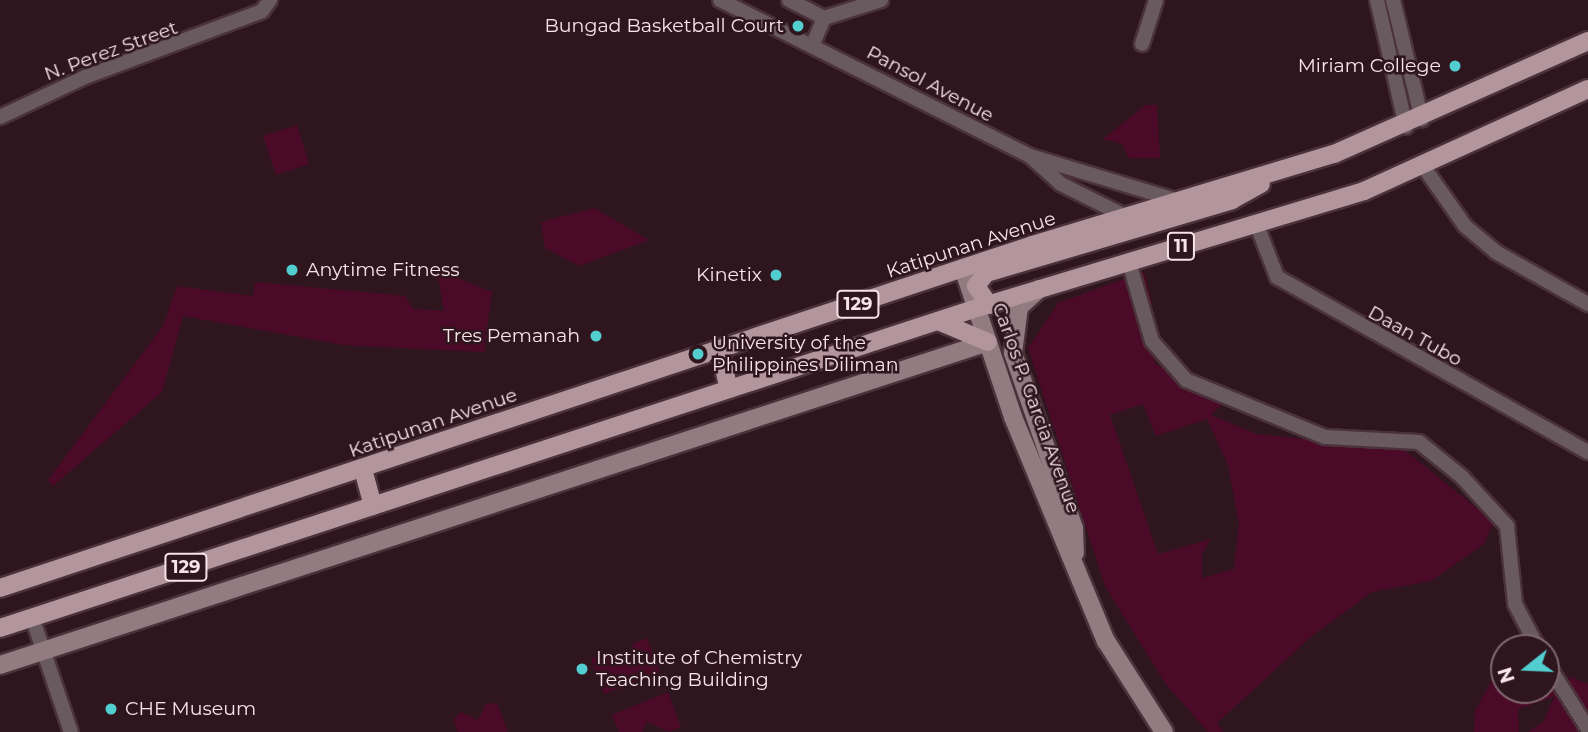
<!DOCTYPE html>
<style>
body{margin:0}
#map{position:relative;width:1588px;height:732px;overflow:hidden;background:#2f151e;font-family:Montserrat,sans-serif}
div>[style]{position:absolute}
.green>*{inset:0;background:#4b0a27}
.roads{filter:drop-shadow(2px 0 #4b323a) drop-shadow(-2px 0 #4b323a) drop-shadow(0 2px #4b323a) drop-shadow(0 -2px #4b323a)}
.street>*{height:14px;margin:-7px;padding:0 7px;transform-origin:7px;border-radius:7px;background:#685a5e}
.secondary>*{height:18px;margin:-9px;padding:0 9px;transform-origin:9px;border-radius:9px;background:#927b81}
.primary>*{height:18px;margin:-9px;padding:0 9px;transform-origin:9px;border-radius:9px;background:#b3959d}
.dots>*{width:19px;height:19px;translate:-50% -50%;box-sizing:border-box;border:4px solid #2f151e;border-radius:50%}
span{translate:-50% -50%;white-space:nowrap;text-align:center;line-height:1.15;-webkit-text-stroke:5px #2f151e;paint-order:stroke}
.shield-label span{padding:2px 5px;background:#2f151e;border:2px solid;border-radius:5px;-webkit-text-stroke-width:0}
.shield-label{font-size:18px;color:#f7e4e9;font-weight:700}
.poi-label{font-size:19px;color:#f7e4e9}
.right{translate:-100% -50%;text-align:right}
.left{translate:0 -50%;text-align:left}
.street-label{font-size:19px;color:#f7e4e9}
.north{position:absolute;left:1490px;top:634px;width:70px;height:70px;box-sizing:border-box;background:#2f151e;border:2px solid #7f686f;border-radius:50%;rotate:252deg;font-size:19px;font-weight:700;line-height:28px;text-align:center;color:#f7e4e9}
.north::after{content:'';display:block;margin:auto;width:24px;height:32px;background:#52cdd0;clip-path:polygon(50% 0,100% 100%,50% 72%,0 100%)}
</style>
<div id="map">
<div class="green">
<i style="clip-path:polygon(1146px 105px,1157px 105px,1160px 158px,1129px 158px,1122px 144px,1103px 139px)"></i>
<i style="clip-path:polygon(297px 125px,309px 164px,276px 175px,263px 136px)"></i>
<i style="clip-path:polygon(594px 208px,649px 240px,579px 266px,545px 248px,541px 222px)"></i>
<i style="clip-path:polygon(437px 270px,492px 292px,484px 352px,343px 345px,183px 316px,162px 392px,53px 486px,48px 480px,163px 326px,177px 286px,253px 296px,255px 282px,405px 296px,413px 309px,444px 311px)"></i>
<i style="clip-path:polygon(evenodd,1144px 272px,1152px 304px,1139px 315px,1156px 365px,1185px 375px,1222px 404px,1211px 415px,1256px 434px,1403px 449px,1494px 522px,1484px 544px,1431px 581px,1372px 592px,1312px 636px,1217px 723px,1224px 732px,1208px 732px,1165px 683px,1105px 586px,1028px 348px,1058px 303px,1144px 272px,1143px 404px,1156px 436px,1207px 419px,1228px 465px,1239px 524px,1234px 569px,1202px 578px,1202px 554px,1211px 539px,1158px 554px,1110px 415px,1143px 404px)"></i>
<i style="clip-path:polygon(647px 638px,660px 672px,604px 694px,591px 659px,601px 655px,624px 665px,634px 643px)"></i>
<i style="clip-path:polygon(1546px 668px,1556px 695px,1570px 677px,1588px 684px,1588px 732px,1528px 732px,1543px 722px,1555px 696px,1518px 709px,1519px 732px,1474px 732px,1475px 711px,1494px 677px,1504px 690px,1546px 690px)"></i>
<i style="clip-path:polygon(668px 692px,681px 727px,670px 732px,647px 722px,642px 732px,619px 732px,612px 715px)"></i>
<i style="clip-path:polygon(497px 703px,508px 732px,458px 732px,453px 720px,461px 712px,478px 720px,486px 704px)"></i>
</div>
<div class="roads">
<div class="street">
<i style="left:720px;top:0;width:347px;rotate:26.7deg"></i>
<i style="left:1030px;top:156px;width:156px;rotate:16.8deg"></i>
<i style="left:789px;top:0;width:39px;rotate:27deg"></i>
<i style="left:824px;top:18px;width:28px;rotate:113deg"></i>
<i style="left:1377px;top:0;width:130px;rotate:77.1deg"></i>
<i style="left:1393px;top:0;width:123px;rotate:76.4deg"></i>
<i style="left:824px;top:18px;width:60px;rotate:-17.5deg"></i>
<i style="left:1142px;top:44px;width:46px;rotate:-72.3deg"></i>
<i style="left:0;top:117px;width:94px;rotate:-25.2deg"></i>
<i style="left:85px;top:77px;width:189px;rotate:-20.4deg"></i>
<i style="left:262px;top:11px;width:14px;rotate:-54deg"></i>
<i style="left:1030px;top:156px;width:42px;rotate:42.1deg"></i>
<i style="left:1061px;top:184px;width:76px;rotate:26.6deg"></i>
<i style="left:1423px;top:166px;width:73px;rotate:55deg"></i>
<i style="left:1465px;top:226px;width:40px;rotate:40deg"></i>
<i style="left:1496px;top:252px;width:106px;rotate:29.5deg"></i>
<i style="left:1256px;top:223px;width:58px;rotate:68.7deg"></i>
<i style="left:1277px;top:277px;width:357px;rotate:29.4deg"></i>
<i style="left:1129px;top:262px;width:82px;rotate:73.8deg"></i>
<i style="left:1152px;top:341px;width:52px;rotate:48.9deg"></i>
<i style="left:1186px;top:380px;width:150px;rotate:22.3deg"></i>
<i style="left:1325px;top:437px;width:94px;rotate:3deg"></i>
<i style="left:1419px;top:442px;width:55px;rotate:39.1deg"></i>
<i style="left:1462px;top:477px;width:67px;rotate:47.4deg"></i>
<i style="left:1507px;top:526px;width:78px;rotate:84.1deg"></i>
<i style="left:1515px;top:604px;width:50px;rotate:62.4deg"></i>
<i style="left:32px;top:617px;width:121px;rotate:71.3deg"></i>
<i style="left:1546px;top:662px;width:79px;rotate:57.9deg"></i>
</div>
<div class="secondary">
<i style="left:963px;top:268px;width:157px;rotate:71.4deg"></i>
<i style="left:1013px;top:417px;width:243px;rotate:67.5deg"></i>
<i style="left:1106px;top:641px;width:108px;rotate:57.5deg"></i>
<i style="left:1039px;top:289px;width:27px;rotate:138deg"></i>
<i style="left:1019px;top:307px;width:46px;rotate:97.4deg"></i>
<i style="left:1013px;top:353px;width:185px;rotate:70.8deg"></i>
<i style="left:1074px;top:528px;width:25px;rotate:88deg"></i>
<i style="left:0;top:665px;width:1039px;rotate:-18.1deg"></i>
</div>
<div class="primary">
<i style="left:989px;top:305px;width:23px;rotate:-124deg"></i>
<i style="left:976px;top:286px;width:16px;rotate:-52deg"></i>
<i style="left:986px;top:273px;width:257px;rotate:-16.5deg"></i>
<i style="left:1232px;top:200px;width:33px;rotate:-29deg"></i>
<i style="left:938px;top:321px;width:54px;rotate:22.8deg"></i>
<i style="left:720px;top:351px;width:39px;rotate:77deg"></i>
<i style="left:363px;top:469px;width:38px;rotate:75deg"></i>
<i style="left:0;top:588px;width:1088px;rotate:-18.38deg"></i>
<i style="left:1032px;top:245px;width:315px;rotate:-16.8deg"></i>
<i style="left:1334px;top:154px;width:278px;rotate:-24deg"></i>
<i style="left:0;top:628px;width:1028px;rotate:-18.14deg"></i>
<i style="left:977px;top:308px;width:404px;rotate:-16.8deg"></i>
<i style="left:1364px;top:191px;width:246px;rotate:-24.5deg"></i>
</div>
</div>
<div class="dots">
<i style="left:798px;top:26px;background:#52cdd0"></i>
<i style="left:1455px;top:66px;background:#52cdd0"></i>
<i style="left:292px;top:270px;background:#52cdd0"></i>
<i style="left:776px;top:275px;background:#52cdd0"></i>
<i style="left:596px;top:336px;background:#52cdd0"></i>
<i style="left:698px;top:354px;background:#52cdd0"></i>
<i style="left:582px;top:669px;background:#52cdd0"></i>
<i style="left:111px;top:709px;background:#52cdd0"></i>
</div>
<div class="shield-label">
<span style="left:1181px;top:246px">11</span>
<span style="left:858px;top:304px">129</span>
<span style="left:186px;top:567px">129</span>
</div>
<div class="poi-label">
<span class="right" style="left:784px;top:26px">Bungad Basketball Court</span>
<span class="right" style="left:1441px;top:66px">Miriam College</span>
<span class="left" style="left:306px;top:270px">Anytime Fitness</span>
<span class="right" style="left:762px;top:275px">Kinetix</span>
<span class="right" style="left:580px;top:336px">Tres Pemanah</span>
<span class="left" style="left:712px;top:354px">University of the<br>Philippines Diliman</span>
<span class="left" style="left:596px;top:669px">Institute of Chemistry<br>Teaching Building</span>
<span class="left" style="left:125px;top:709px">CHE Museum</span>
</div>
<div class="street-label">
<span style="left:111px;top:51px;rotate:-20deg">N. Perez Street</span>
<span style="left:930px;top:84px;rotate:28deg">Pansol Avenue</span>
<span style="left:971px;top:245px;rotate:-18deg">Katipunan Avenue</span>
<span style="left:1415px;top:336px;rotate:29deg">Daan Tubo</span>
<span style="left:1036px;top:408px;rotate:70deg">Carlos P. Garcia Avenue</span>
<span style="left:433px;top:423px;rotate:-19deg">Katipunan Avenue</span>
</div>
<div class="north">N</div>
</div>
